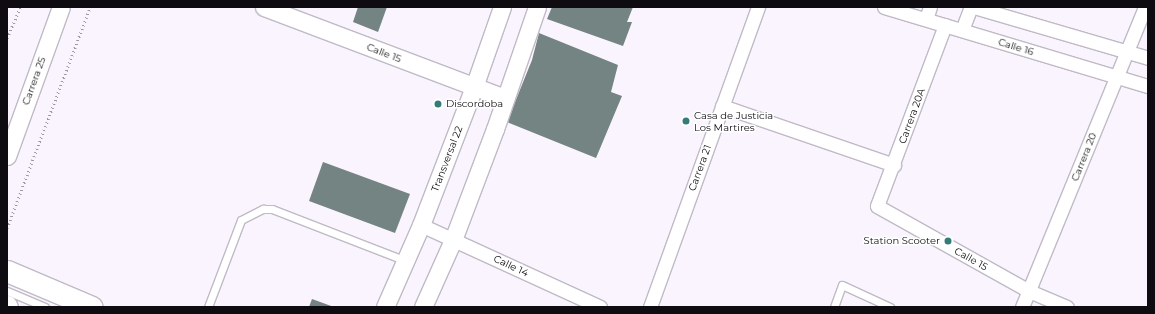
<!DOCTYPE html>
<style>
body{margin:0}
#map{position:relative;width:1155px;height:314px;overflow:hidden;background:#faf4fe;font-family:Montserrat,sans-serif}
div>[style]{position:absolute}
.building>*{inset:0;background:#748482}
.path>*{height:2.5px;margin-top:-1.25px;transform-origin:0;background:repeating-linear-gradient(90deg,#9f9aa2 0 1px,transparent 0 4px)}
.roads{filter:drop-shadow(1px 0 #c0bac6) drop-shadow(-1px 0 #c0bac6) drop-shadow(0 1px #c0bac6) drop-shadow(0 -1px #c0bac6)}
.service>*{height:7px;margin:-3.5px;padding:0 3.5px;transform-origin:3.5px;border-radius:3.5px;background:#fff}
.minor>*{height:13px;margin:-6.5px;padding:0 6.5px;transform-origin:6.5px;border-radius:6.5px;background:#fff}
.tertiary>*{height:17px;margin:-8.5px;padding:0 8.5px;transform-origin:8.5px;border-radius:8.5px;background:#fff}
.secondary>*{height:19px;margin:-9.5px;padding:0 9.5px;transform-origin:9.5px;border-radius:9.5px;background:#fff}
.primary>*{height:21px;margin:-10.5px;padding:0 10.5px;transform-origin:10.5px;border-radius:10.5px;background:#fff}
.dots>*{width:11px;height:11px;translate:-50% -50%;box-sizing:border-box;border:2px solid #fff;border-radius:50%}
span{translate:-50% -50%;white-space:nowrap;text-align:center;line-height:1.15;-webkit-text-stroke:3px #fff;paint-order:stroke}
.street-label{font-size:10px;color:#0e0c10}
.poi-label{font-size:10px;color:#0e0c10}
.left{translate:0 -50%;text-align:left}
.right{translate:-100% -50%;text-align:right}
.frame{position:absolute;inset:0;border:8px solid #0e0c10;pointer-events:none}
</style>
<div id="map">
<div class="building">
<i style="clip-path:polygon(358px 7px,387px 7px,378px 32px,353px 22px)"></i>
<i style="clip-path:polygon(552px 7px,633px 7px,627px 22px,632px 22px,623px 46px,547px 19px)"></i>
<i style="clip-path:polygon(539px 33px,618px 65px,611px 92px,622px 96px,596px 158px,507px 122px,532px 60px)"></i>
<i style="clip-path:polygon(323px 162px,410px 194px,395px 233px,309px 201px)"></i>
<i style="clip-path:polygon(312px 299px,334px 307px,309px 307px)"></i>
</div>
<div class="path">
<i style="left:7px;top:38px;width:34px;rotate:-67deg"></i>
<i style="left:7px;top:228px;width:236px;rotate:-69.4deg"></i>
</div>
<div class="roads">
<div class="service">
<i style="left:7px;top:291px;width:41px;rotate:22.8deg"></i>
<i style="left:208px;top:307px;width:93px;rotate:-69.2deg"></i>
<i style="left:241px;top:220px;width:25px;rotate:-27deg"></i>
<i style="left:263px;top:209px;width:9px"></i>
<i style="left:272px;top:209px;width:144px;rotate:21.2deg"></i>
<i style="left:834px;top:307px;width:23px;rotate:-70deg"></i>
<i style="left:842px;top:285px;width:53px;rotate:24.6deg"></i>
</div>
<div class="minor">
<i style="left:884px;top:7px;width:276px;rotate:16.7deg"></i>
<i style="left:974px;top:7px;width:181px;rotate:16.3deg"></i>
<i style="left:926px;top:19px;width:13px;rotate:-72deg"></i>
<i style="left:945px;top:25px;width:193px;rotate:110.6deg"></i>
<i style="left:877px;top:206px;width:174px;rotate:29.2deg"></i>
<i style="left:1029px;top:291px;width:41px;rotate:22.8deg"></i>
<i style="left:962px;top:30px;width:25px;rotate:-69deg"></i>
<i style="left:722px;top:106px;width:182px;rotate:18.9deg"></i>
<i style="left:421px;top:225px;width:197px;rotate:24.6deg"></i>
<i style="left:650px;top:307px;width:319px;rotate:-70.2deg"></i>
<i style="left:1022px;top:307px;width:324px;rotate:-67.7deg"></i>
</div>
<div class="tertiary">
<i style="left:264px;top:7px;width:258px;rotate:20.7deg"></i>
<i style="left:7px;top:156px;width:158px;rotate:-70.1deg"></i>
<i style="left:385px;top:307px;width:90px;rotate:-66.3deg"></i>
<i style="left:421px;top:225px;width:148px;rotate:-69deg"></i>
<i style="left:474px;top:87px;width:85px;rotate:-70.7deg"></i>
<i style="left:423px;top:307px;width:73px;rotate:-65.9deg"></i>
<i style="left:453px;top:240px;width:119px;rotate:-69.3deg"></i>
<i style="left:495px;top:129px;width:129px;rotate:-71deg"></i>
</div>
<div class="secondary">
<i style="left:7px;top:305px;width:2px;rotate:63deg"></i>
</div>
<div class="primary">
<i style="left:7px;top:271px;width:92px;rotate:23deg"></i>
</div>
</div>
<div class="dots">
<i style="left:438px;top:104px;background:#347c78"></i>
<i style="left:686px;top:121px;background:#347c78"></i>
<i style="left:948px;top:241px;background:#347c78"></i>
</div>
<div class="street-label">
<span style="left:1016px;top:47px;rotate:17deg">Calle 16</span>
<span style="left:384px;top:53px;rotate:21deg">Calle 15</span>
<span style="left:34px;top:81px;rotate:-70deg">Carrera 25</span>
<span style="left:912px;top:116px;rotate:-70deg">Carrera 20A</span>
<span style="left:1084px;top:157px;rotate:-68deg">Carrera 20</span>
<span style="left:447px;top:159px;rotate:-69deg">Transversal 22</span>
<span style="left:700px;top:168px;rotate:-70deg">Carrera 21</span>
<span style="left:971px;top:259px;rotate:29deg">Calle 15</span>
<span style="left:511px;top:266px;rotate:25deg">Calle 14</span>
</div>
<div class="poi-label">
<span class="left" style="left:446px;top:104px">Discordoba</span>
<span class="left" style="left:694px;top:121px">Casa de Justicia<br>Los Martires</span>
<span class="right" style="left:940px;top:241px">Station Scooter</span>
</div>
<div class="frame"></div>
</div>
